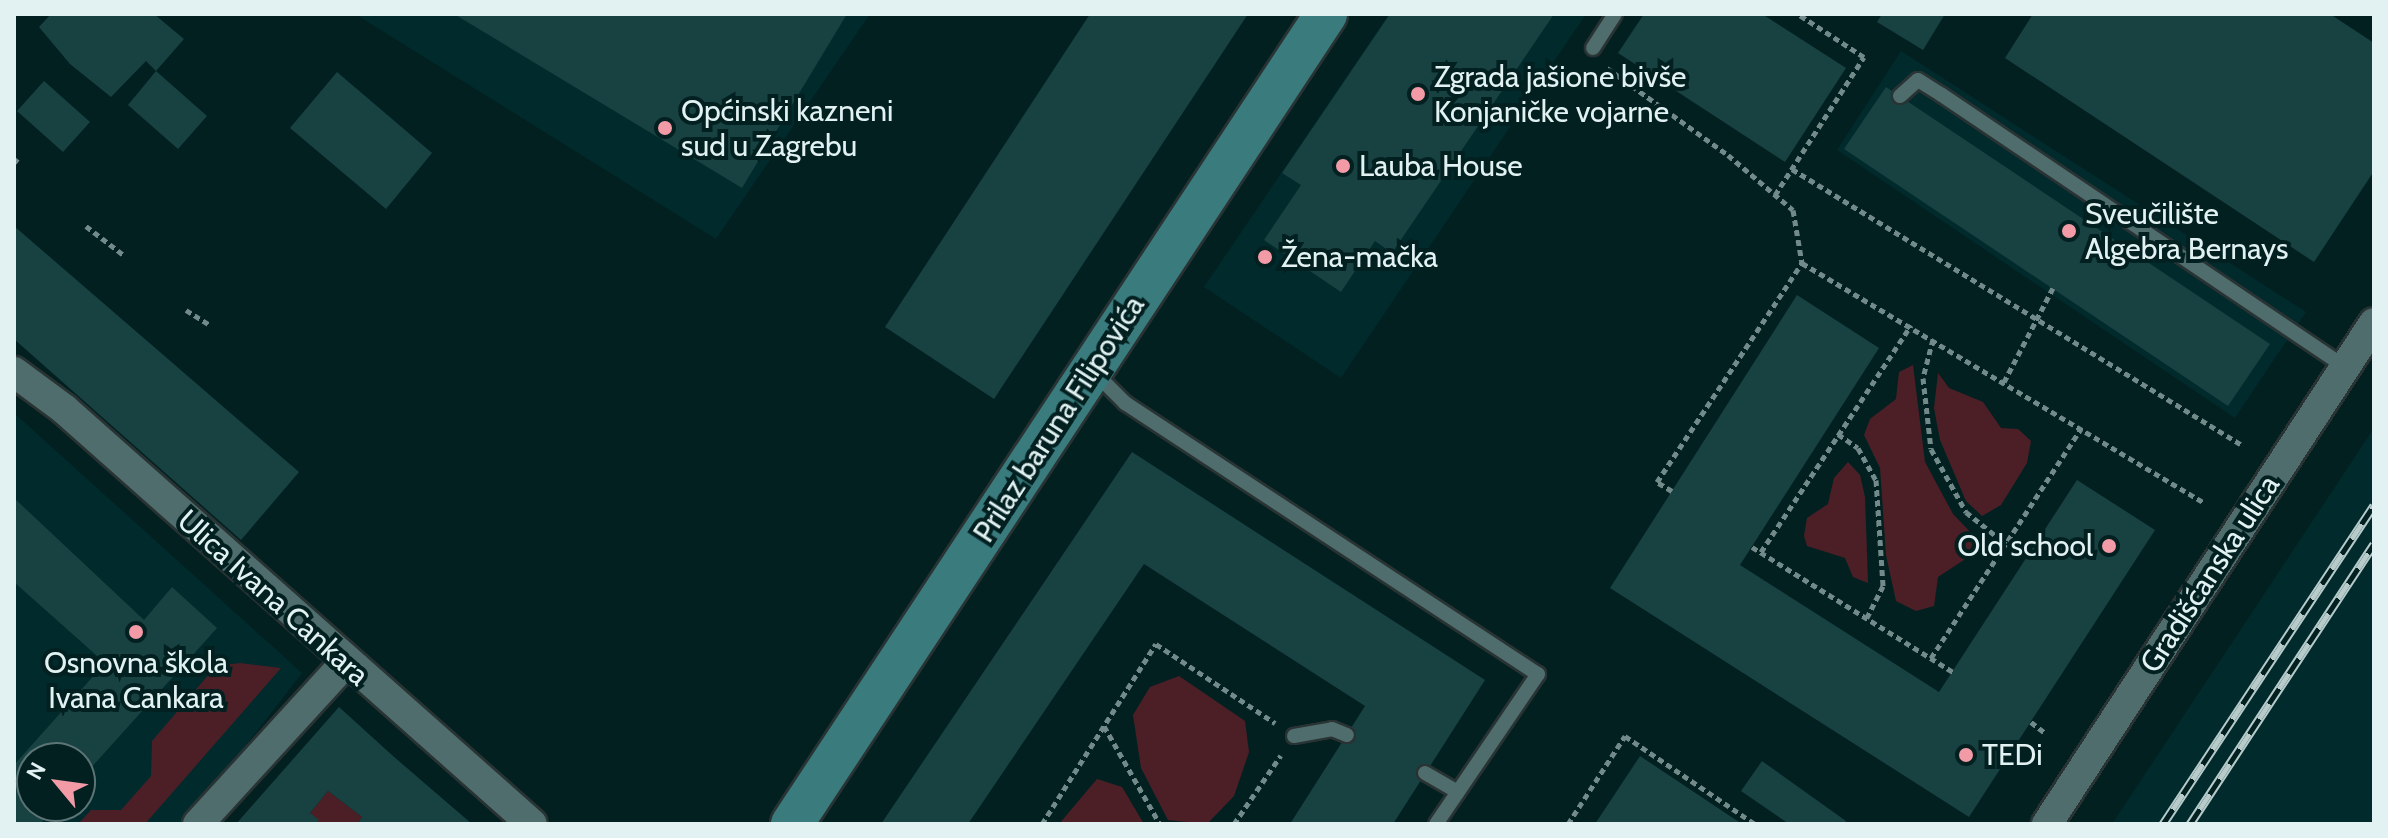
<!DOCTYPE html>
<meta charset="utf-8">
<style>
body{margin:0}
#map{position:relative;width:2388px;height:838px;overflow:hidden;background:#032021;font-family:Cabin,sans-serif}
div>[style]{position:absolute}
.built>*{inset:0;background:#002a2c}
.green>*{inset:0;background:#4c1f27}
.building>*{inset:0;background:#184142}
.path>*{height:5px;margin-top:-2.5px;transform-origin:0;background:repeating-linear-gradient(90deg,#738a8a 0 6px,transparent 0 10px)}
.roads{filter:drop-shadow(2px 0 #293334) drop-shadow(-2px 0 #293334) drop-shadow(0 2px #293334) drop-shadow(0 -2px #293334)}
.lane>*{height:14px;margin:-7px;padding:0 7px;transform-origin:7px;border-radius:7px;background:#4f6d6d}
.street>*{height:30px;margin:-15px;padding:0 15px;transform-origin:15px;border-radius:15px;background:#4f6d6d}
.secondary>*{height:42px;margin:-21px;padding:0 21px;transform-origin:21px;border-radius:21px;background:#3a7c7e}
.rail>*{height:9px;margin-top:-4.5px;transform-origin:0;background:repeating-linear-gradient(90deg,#032021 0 18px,#b8cbcb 0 36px);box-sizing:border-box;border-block:2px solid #b8cbcb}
.dots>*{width:22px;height:22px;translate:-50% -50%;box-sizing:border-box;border:4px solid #032021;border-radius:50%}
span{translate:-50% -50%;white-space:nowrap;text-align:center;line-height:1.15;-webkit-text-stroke:8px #032021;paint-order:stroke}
.poi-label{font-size:30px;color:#e2f2f2}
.left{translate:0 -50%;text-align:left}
.right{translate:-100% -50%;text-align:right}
.street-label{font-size:30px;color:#e2f2f2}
.frame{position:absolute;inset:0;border:16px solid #e2f2f2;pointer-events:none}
.north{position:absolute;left:16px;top:742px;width:80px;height:80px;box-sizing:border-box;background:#032021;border:2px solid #5c7475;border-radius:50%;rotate:299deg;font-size:22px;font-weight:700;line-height:32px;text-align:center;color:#e2f2f2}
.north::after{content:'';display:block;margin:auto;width:28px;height:36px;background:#f39aa7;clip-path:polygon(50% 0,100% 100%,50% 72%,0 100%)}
</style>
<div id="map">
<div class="built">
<i style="clip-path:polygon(355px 14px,870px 14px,716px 239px)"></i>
<i style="clip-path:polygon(1389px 14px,1586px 14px,1341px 378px,1204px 287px)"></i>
<i style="clip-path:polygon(1901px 51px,2306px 312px,2235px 418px,1837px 150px)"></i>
<i style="clip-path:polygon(evenodd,14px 413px,302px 673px,185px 824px,14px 824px,14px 413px,32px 758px,80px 758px,80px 806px,32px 806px,32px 758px)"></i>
<i style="clip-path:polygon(2374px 428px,2374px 824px,2112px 824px)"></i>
</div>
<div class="green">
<i style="clip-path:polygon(1913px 365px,1925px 462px,1953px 514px,1975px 537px,1967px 558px,1938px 577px,1934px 606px,1916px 611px,1896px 601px,1886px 555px,1880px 468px,1864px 435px,1870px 419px,1896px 399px,1899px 372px)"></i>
<i style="clip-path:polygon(1938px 373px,1949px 388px,1983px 402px,2001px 428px,2018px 429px,2031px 441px,2027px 463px,2001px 505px,1982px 516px,1966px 501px,1940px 440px,1934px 408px)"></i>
<i style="clip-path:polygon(1848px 462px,1860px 475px,1865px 497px,1868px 583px,1853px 577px,1845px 558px,1807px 546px,1804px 536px,1807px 518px,1828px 504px,1834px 478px)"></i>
<i style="clip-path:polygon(240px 663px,281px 668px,145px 824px,78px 824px,91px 810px,121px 810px,151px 776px,152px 741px,216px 666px)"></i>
<i style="clip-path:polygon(1179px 676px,1245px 721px,1249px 752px,1234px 796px,1207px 824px,1168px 820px,1141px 768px,1133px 715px,1150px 687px)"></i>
<i style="clip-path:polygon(1097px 779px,1122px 787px,1144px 824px,1059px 824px)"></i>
<i style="clip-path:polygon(328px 791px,362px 817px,357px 824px,316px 824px,310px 813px)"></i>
</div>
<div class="building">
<i style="clip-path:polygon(51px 14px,154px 14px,184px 39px,156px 71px,146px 61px,111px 97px,70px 64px,39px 27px)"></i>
<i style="clip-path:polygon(454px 14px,847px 14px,742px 188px)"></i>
<i style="clip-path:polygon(1090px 14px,1248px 14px,994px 399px,885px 327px)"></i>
<i style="clip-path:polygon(1390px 14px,1554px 14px,1392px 253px,1375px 241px,1341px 292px,1264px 240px,1301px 185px,1282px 173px)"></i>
<i style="clip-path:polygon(1644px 14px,1762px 14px,1846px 68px,1785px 162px,1618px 53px)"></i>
<i style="clip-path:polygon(1882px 14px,1945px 14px,1923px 50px,1877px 22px)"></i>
<i style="clip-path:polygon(2033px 14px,2330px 14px,2374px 43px,2374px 171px,2314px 262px,2005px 58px)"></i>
<i style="clip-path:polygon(156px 71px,207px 116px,178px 149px,128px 105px)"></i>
<i style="clip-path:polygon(337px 72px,432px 153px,386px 209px,290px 128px)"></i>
<i style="clip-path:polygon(44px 81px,90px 122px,63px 152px,17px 111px)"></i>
<i style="clip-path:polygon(1886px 87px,2270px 344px,2228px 406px,1844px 149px)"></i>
<i style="clip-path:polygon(14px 226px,299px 472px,241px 540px,14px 339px)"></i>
<i style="clip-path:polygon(1797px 295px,1879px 348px,1740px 565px,1939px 692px,2077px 480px,2155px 530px,1969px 817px,1610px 588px)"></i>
<i style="clip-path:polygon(1132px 452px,1485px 680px,1393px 824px,1290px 824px,1365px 706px,1144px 564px,968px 824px,881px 824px)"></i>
<i style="clip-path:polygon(14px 498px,144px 620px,172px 587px,217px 628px,80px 780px,80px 758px,32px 758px,32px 806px,57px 806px,40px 824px,14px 824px,14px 765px,105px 663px,14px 582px)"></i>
<i style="clip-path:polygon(339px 707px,393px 756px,472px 824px,357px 824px,362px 817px,328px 791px,310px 813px,319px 820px,315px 824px,236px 824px)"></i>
<i style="clip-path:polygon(1640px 756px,1742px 824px,1595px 824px)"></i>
<i style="clip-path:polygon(1762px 761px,1846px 821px,1844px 824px,1789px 824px,1741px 791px)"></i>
</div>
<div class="path">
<i style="left:1607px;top:68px;width:149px;rotate:35.7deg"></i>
<i style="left:1728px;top:155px;width:85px;rotate:40.2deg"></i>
<i style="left:1793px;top:210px;width:54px;rotate:80.4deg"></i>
<i style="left:14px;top:159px;width:5px;rotate:37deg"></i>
<i style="left:1792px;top:169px;width:528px;rotate:31.52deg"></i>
<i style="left:1775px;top:195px;width:164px;rotate:-57.2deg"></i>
<i style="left:1864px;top:57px;width:79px;rotate:-146.9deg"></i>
<i style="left:86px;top:226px;width:49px;rotate:37.6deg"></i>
<i style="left:186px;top:310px;width:28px;rotate:32deg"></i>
<i style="left:1933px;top:339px;width:40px;rotate:104.4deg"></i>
<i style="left:1923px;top:378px;width:71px;rotate:83.6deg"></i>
<i style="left:1931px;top:449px;width:72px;rotate:60.9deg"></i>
<i style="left:1966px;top:512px;width:51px;rotate:38.7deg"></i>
<i style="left:2004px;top:382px;width:106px;rotate:-62.5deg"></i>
<i style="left:1838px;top:434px;width:24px;rotate:35deg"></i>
<i style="left:1858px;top:448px;width:37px;rotate:61deg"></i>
<i style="left:1876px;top:480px;width:106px;rotate:86.2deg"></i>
<i style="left:1883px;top:586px;width:36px;rotate:117deg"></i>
<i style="left:1672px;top:491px;width:17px;rotate:-149deg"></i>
<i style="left:1657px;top:482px;width:263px;rotate:-56.5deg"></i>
<i style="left:1802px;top:263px;width:468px;rotate:30.8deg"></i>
<i style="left:1752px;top:547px;width:237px;rotate:31.9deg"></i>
<i style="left:1761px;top:552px;width:272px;rotate:-56.5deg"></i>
<i style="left:1931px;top:658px;width:274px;rotate:-56.8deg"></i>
<i style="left:2031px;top:722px;width:18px;rotate:38deg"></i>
<i style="left:1104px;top:726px;width:113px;rotate:60.3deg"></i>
<i style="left:1042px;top:824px;width:213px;rotate:-57.7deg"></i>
<i style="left:1156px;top:644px;width:143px;rotate:33.6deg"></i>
<i style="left:1234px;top:824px;width:83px;rotate:-55.7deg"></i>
<i style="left:1568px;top:824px;width:105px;rotate:-57.1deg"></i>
<i style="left:1625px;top:736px;width:157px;rotate:34.1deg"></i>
</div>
<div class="roads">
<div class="lane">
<i style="left:1593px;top:48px;width:40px;rotate:-57.1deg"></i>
<i style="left:1900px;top:96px;width:24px;rotate:-42deg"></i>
<i style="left:1918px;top:80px;width:28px;rotate:32deg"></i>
<i style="left:1942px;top:95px;width:486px;rotate:34deg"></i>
<i style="left:1094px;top:372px;width:44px;rotate:45deg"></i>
<i style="left:1125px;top:403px;width:494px;rotate:33.3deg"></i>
<i style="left:1538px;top:674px;width:181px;rotate:124.2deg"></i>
<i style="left:1294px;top:736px;width:39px;rotate:-10deg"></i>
<i style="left:1332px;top:729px;width:16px;rotate:22deg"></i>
<i style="left:1425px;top:773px;width:38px;rotate:30deg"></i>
</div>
<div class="street">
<i style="left:14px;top:372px;width:62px;rotate:36.5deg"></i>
<i style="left:64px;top:409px;width:625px;rotate:41.57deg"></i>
<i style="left:198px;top:824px;width:218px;rotate:-47.6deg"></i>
<i style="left:2047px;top:824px;width:598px;rotate:-56.87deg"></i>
</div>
<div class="secondary">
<i style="left:792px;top:824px;width:970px;rotate:-56.6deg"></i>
</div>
</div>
<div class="rail">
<i style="left:2163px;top:824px;width:382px;rotate:-56.5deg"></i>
<i style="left:2190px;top:824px;width:335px;rotate:-56.7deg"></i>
</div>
<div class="dots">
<i style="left:1418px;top:94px;background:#f39aa7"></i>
<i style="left:665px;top:128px;background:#f39aa7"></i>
<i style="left:1343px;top:166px;background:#f39aa7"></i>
<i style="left:2069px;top:231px;background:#f39aa7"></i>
<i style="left:1265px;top:257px;background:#f39aa7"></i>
<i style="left:2109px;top:546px;background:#f39aa7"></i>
<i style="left:136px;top:632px;background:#f39aa7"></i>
<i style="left:1966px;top:755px;background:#f39aa7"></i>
</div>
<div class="poi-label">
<span class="left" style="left:1434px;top:94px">Zgrada jašione bivše<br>Konjaničke vojarne</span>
<span class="left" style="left:681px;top:128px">Općinski kazneni<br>sud u Zagrebu</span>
<span class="left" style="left:1359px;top:166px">Lauba House</span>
<span class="left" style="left:2085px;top:231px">Sveučilište<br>Algebra Bernays</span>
<span class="left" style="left:1281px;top:257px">Žena-mačka</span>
<span class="right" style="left:2093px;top:546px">Old school</span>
<span style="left:136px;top:680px">Osnovna škola<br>Ivana Cankara</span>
<span class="left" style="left:1982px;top:755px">TEDi</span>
</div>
<div class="street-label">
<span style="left:1059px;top:419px;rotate:-57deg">Prilaz baruna Filipovića</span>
<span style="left:2210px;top:574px;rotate:-57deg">Gradišćanska ulica</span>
<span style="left:273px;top:598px;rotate:42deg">Ulica Ivana Cankara</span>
</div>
<div class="frame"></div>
<div class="north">N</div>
</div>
